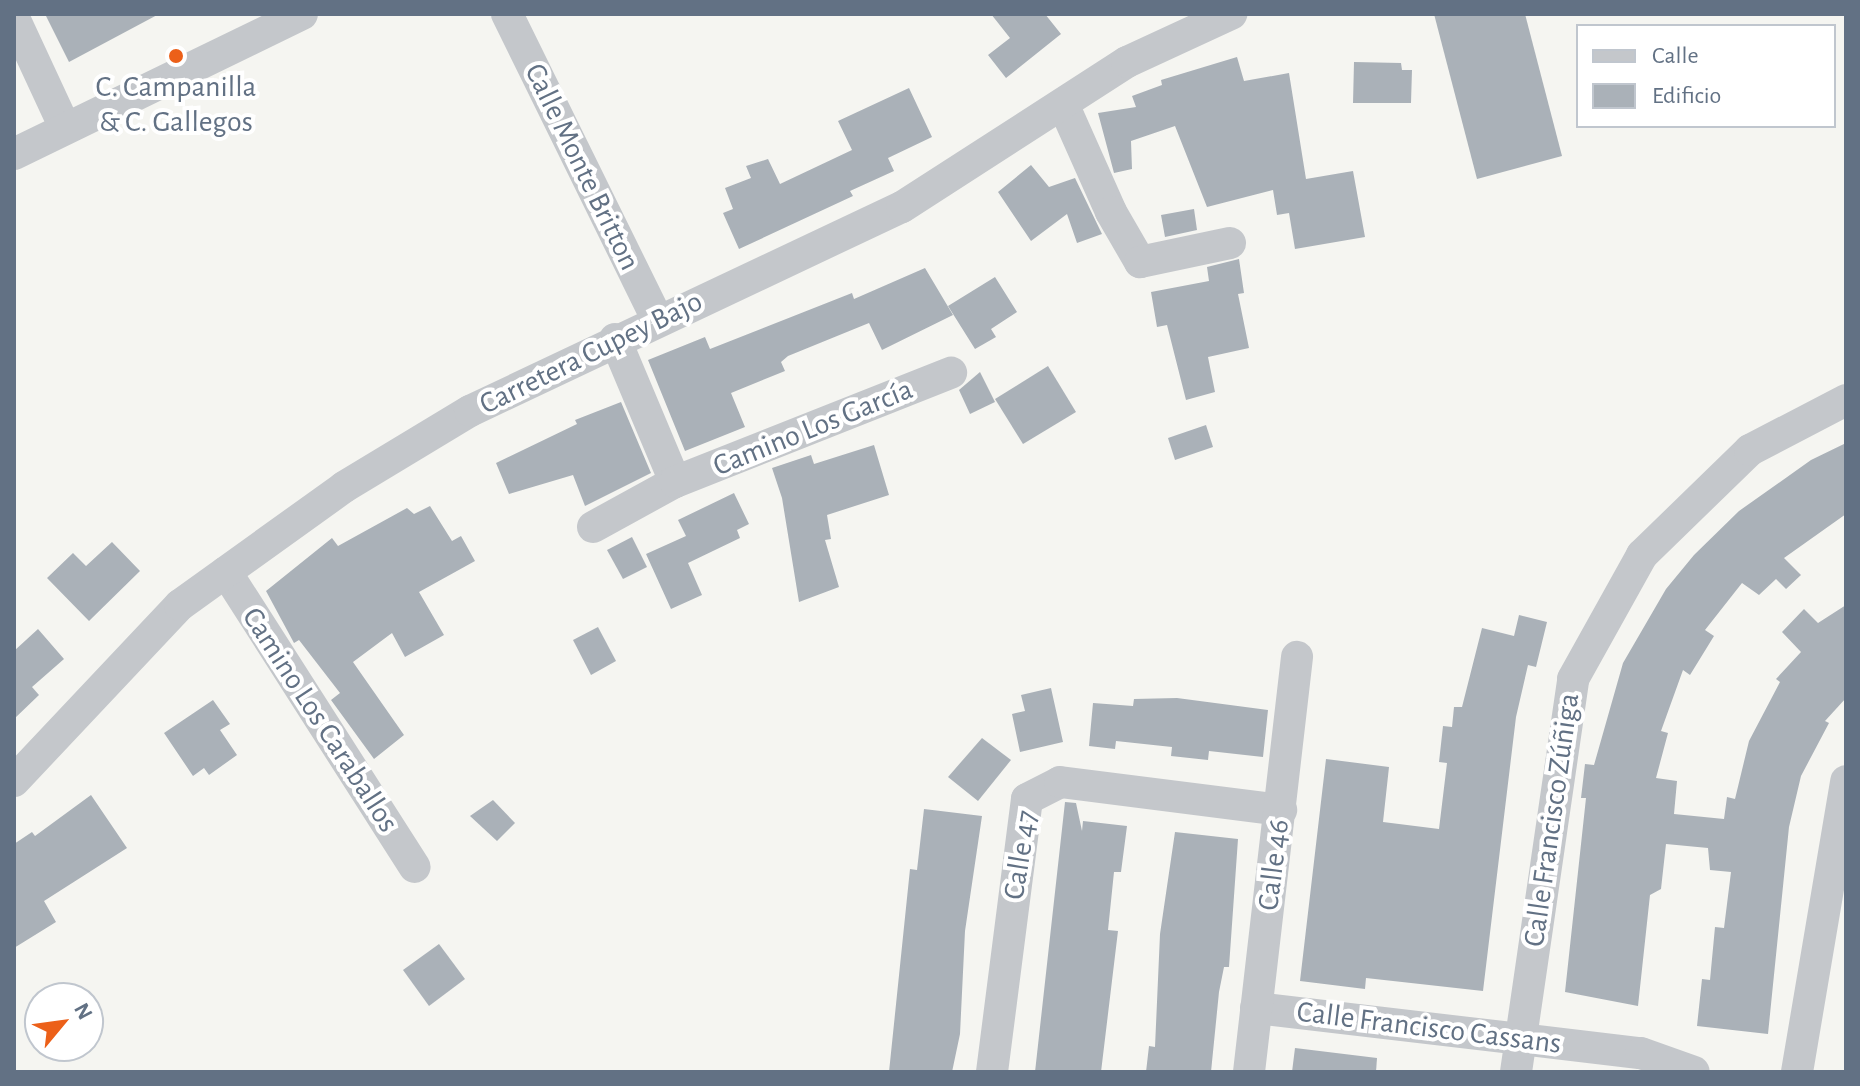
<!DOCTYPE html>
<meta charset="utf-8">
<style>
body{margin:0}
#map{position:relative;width:1860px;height:1086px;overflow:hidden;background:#f5f5f1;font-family:"Alegreya Sans",sans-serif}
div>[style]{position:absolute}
.building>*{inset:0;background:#aab1b8}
.minor>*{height:32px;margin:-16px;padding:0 16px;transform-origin:16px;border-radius:16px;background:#c4c7cb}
.dots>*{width:22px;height:22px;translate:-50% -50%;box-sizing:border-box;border:4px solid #fff;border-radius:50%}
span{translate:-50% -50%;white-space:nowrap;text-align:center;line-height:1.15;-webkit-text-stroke:8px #fff;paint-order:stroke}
.poi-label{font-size:30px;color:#627184}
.street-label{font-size:30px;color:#627184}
.frame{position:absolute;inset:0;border:16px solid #627184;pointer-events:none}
.legend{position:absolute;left:1576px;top:24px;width:260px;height:104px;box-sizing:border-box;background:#fff;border:2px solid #c0c6ce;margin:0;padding:10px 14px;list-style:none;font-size:24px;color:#627184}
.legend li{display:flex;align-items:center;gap:16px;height:40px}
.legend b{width:40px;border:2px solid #c0c6ce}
.north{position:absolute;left:24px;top:982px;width:80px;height:80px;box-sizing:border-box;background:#fff;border:2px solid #c0c6ce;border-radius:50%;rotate:61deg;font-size:22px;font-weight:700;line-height:32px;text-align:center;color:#627184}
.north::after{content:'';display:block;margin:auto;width:28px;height:36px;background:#ec6019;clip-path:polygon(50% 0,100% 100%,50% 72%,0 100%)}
</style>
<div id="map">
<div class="building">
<i style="clip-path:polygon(45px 14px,159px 14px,69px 62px)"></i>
<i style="clip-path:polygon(991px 14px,1045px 14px,1061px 34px,1006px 78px,988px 55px,1010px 38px)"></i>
<i style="clip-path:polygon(1434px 14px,1525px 14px,1562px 156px,1477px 179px)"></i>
<i style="clip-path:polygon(1237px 57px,1244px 81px,1289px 73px,1306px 179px,1353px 171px,1365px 237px,1295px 249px,1289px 213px,1277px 215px,1273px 190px,1207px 207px,1175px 126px,1131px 141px,1132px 169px,1114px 173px,1098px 113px,1136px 107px,1132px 96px,1162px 85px,1161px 80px)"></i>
<i style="clip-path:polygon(1354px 62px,1401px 63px,1402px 70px,1412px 70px,1411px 103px,1353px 103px)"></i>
<i style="clip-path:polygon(909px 88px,932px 137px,888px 158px,894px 171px,850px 191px,853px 196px,739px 249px,723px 213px,733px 209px,725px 188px,751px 178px,746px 166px,768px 159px,780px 184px,852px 150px,838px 121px)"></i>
<i style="clip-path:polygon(1031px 165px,1049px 187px,1075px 178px,1102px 234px,1077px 243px,1067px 214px,1031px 241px,998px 192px)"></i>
<i style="clip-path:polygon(1194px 209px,1197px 230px,1165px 237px,1161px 215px)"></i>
<i style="clip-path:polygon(1239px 259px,1244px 293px,1238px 294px,1249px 348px,1208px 357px,1215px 392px,1186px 400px,1167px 325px,1157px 327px,1151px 292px,1209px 281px,1207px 267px)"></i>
<i style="clip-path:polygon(925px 268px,953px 315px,882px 350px,869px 323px,788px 356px,781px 362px,785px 371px,731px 393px,745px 427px,685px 451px,648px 360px,705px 337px,710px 349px,852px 293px,854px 299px)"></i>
<i style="clip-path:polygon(995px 277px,1017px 312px,991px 329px,996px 337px,975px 349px,948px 306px)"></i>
<i style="clip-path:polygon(1048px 366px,1076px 412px,1023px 444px,995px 399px)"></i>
<i style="clip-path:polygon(980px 372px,995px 402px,970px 414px,959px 390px)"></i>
<i style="clip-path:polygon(621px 402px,651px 473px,585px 506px,573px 475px,509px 494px,496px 463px,577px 424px,575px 420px)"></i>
<i style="clip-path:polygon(1206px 425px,1213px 447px,1175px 460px,1168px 438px)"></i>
<i style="clip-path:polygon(1846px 443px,1846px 514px,1784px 558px,1801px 575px,1786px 589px,1776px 579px,1759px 595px,1742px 583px,1705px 630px,1714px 636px,1690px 675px,1683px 670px,1661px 731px,1668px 733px,1656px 778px,1677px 781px,1674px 814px,1724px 819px,1727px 797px,1735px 799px,1749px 741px,1780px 682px,1776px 679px,1801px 652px,1782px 632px,1804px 609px,1818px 623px,1846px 605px,1846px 698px,1825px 721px,1829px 723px,1801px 776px,1789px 827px,1768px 1034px,1697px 1026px,1702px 979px,1710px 980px,1715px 927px,1724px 928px,1731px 872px,1710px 870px,1708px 848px,1666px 844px,1661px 889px,1650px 895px,1638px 1006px,1565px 992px,1586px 798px,1581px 798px,1585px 764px,1594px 765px,1623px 663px,1666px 589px,1694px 555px,1739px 511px,1811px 460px)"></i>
<i style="clip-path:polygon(874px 445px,889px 495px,827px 515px,831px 539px,825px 540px,839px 587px,799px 602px,782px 498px,772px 468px,811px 455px,814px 464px)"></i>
<i style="clip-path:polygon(734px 493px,749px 524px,737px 530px,740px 538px,688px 563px,702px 595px,671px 609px,646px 554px,686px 536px,678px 520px)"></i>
<i style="clip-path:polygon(430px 506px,452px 541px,461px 536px,475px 561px,419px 592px,444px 635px,405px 657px,392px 633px,353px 662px,404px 735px,374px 759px,331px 700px,340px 693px,299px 640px,294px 643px,266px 591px,332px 538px,338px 546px,407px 508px,414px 514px)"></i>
<i style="clip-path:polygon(632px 537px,647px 567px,623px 579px,607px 550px)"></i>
<i style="clip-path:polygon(112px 542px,140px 571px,89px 621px,47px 578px,73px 553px,86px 566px)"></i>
<i style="clip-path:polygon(1519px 615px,1547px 622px,1536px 667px,1528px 665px,1516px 717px,1483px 991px,1366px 978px,1365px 989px,1300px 981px,1326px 759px,1389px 767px,1383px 822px,1439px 829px,1447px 763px,1439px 762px,1443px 726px,1452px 727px,1454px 707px,1462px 707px,1482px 628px,1514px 636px)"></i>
<i style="clip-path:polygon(598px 627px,616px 661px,591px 675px,573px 640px)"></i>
<i style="clip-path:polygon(38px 629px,64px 659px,32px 687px,39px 695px,14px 719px,14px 651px)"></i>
<i style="clip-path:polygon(1051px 688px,1063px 742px,1020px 752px,1012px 714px,1025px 711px,1021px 695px)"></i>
<i style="clip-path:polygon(1177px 698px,1268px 710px,1263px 757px,1209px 751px,1208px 760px,1171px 756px,1172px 747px,1116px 741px,1115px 749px,1089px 746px,1093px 703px,1133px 706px,1134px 699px)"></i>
<i style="clip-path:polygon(213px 700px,230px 724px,220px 730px,237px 755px,209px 775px,204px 768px,193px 776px,164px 733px)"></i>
<i style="clip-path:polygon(982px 738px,1011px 760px,978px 801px,948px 777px)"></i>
<i style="clip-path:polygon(91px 795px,127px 848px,44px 901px,56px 922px,14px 948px,14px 844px,32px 832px,35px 836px)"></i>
<i style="clip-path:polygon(493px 800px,515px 823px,497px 841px,470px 816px)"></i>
<i style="clip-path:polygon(1065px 802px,1076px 803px,1082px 831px,1083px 821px,1127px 826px,1121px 872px,1114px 872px,1108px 930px,1118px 931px,1101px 1072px,1035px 1072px)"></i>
<i style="clip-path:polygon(924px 809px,982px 816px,965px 931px,960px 1034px,952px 1072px,889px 1072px,910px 869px,917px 870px)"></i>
<i style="clip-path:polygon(1175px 832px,1238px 839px,1229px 967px,1224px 967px,1219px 992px,1211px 1072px,1146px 1072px,1149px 1046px,1155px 1047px,1160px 934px)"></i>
<i style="clip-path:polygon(439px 944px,465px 979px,429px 1006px,403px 970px)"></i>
<i style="clip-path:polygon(1295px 1048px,1377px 1058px,1376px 1072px,1292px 1072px)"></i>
</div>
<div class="minor">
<i style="left:507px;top:14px;width:340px;rotate:63.8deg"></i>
<i style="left:14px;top:18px;width:121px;rotate:65.1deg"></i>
<i style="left:1063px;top:104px;width:118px;rotate:66deg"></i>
<i style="left:1111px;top:212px;width:58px;rotate:59.9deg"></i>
<i style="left:1140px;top:262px;width:92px;rotate:-11.9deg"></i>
<i style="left:14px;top:154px;width:320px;rotate:-25.9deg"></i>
<i style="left:615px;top:339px;width:155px;rotate:67.2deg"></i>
<i style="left:593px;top:527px;width:94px;rotate:-28.8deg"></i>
<i style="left:675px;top:482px;width:297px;rotate:-21.6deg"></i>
<i style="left:226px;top:572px;width:350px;rotate:57.4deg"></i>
<i style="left:14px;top:781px;width:242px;rotate:-46.7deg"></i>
<i style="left:180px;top:605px;width:202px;rotate:-35.7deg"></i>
<i style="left:344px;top:487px;width:147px;rotate:-31.1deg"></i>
<i style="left:470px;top:411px;width:478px;rotate:-25.3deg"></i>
<i style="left:902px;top:207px;width:268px;rotate:-32.8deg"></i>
<i style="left:1127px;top:62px;width:115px;rotate:-24.8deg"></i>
<i style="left:1256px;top:1008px;width:388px;rotate:6.7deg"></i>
<i style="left:1641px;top:1053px;width:56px;rotate:19.7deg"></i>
<i style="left:992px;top:1072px;width:275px;rotate:-82.7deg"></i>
<i style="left:1027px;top:799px;width:37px;rotate:-27deg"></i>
<i style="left:1060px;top:782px;width:223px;rotate:7.2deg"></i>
<i style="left:1249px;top:1072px;width:418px;rotate:-83.4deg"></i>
<i style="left:1516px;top:1072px;width:397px;rotate:-81.7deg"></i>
<i style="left:1573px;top:679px;width:142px;rotate:-60.9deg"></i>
<i style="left:1642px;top:555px;width:151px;rotate:-44.2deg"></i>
<i style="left:1750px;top:450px;width:108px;rotate:-27.5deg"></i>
<i style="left:1797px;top:1072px;width:295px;rotate:-80.4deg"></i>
</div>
<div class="dots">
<i style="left:176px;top:56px;background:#ec6019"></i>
</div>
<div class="poi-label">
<span style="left:176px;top:104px">C. Campanilla<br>&amp; C. Gallegos</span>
</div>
<div class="street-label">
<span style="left:582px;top:167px;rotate:64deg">Calle Monte Britton</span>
<span style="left:591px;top:353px;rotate:-26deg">Carretera Cupey Bajo</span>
<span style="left:813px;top:428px;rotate:-22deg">Camino Los García</span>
<span style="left:320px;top:720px;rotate:57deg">Camino Los Caraballos</span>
<span style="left:1552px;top:820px;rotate:-82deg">Calle Francisco Zúñiga</span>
<span style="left:1021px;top:855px;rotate:-81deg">Calle 47</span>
<span style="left:1274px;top:865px;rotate:-83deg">Calle 46</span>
<span style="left:1429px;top:1028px;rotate:7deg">Calle Francisco Cassans</span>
</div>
<div class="frame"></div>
<ul class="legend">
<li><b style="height:10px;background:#c4c7cb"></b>Calle</li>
<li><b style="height:22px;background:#aab1b8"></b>Edificio</li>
</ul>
<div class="north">N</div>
</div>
